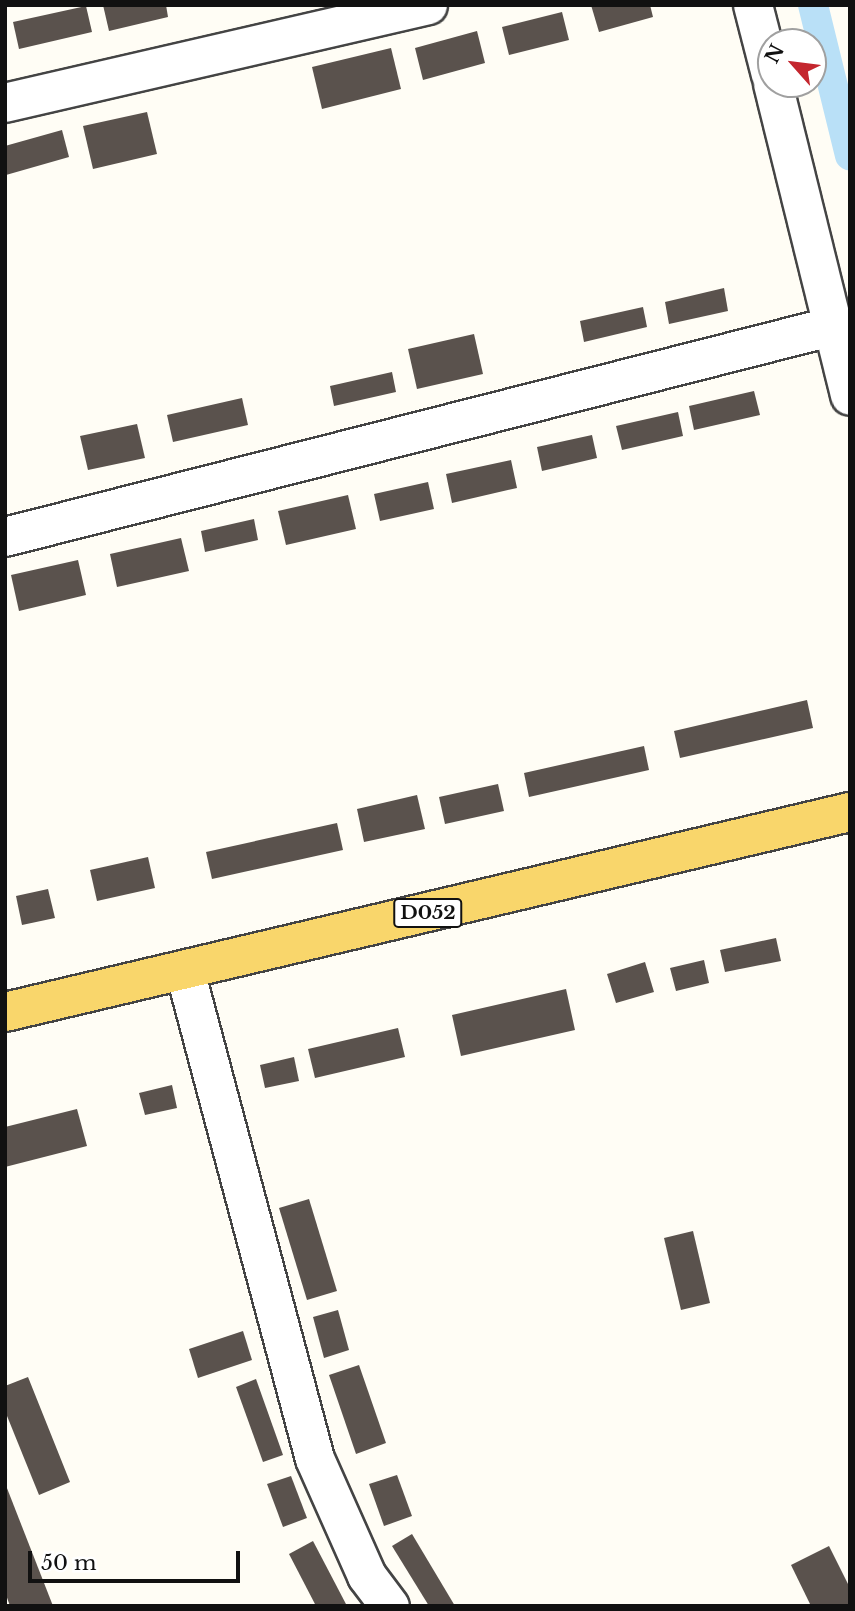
<!DOCTYPE html>
<style>
body{margin:0}
#map{position:relative;width:855px;height:1611px;overflow:hidden;background:#fffdf5;font-family:"Libre Baskerville",serif}
div>[style]{position:absolute}
.canal>*{height:30px;margin:-15px;padding:0 15px;transform-origin:15px;border-radius:15px;background:#b9e0f7}
.building>*{inset:0;background:#5a524d}
.roads{filter:drop-shadow(2px 0 #444) drop-shadow(-2px 0 #444) drop-shadow(0 2px #444) drop-shadow(0 -2px #444)}
.minor>*{height:38px;margin:-19px;padding:0 19px;transform-origin:19px;border-radius:19px;background:#fff}
.major>*{height:38px;margin:-19px;padding:0 19px;transform-origin:19px;border-radius:19px;background:#f9d66b}
span{translate:-50% -50%;white-space:nowrap;text-align:center;line-height:1.15;-webkit-text-stroke:7px #fff;paint-order:stroke}
.shield-label span{padding:2px 5px;background:#fff;border:2px solid;border-radius:5px;-webkit-text-stroke-width:0}
.shield-label{font-size:19px;color:#111;font-weight:700}
.frame{position:absolute;inset:0;border:7px solid #111;pointer-events:none}
.north{position:absolute;left:757px;top:28px;width:70px;height:70px;box-sizing:border-box;background:#fff;border:2px solid #a0a0a0;border-radius:50%;rotate:298deg;font-size:19px;font-weight:700;line-height:28px;text-align:center;color:#111}
.north::after{content:'';display:block;margin:auto;width:24px;height:32px;background:#c4262e;clip-path:polygon(50% 0,100% 100%,50% 72%,0 100%)}
.scale{position:absolute;left:28px;top:1551px;width:212px;height:32px;box-sizing:border-box;border:4px solid #111;border-top:0;padding-left:9px;font-size:21px;line-height:24px;white-space:nowrap;color:#111;-webkit-text-stroke:5px #fff;paint-order:stroke}
</style>
<div id="map">
<div class="canal">
<i style="left:813px;top:5px;width:155px;rotate:76.2deg"></i>
</div>
<div class="building">
<i style="clip-path:polygon(103px 5px,166px 5px,168px 17px,109px 31px)"></i>
<i style="clip-path:polygon(591px 5px,650px 5px,653px 17px,599px 32px)"></i>
<i style="clip-path:polygon(86px 6px,92px 32px,19px 49px,13px 22px)"></i>
<i style="clip-path:polygon(562px 12px,569px 40px,509px 55px,502px 27px)"></i>
<i style="clip-path:polygon(477px 31px,485px 63px,423px 80px,415px 48px)"></i>
<i style="clip-path:polygon(391px 48px,401px 89px,322px 109px,312px 67px)"></i>
<i style="clip-path:polygon(147px 112px,157px 154px,93px 169px,83px 126px)"></i>
<i style="clip-path:polygon(62px 130px,69px 157px,6px 175px,5px 146px)"></i>
<i style="clip-path:polygon(724px 288px,728px 311px,669px 324px,665px 302px)"></i>
<i style="clip-path:polygon(643px 307px,647px 327px,584px 342px,580px 321px)"></i>
<i style="clip-path:polygon(474px 334px,483px 374px,417px 389px,408px 349px)"></i>
<i style="clip-path:polygon(392px 372px,396px 392px,334px 406px,330px 386px)"></i>
<i style="clip-path:polygon(754px 391px,760px 415px,694px 430px,689px 406px)"></i>
<i style="clip-path:polygon(242px 398px,248px 425px,173px 442px,167px 415px)"></i>
<i style="clip-path:polygon(678px 412px,683px 436px,622px 450px,616px 426px)"></i>
<i style="clip-path:polygon(137px 424px,145px 458px,88px 470px,80px 436px)"></i>
<i style="clip-path:polygon(592px 435px,597px 458px,542px 471px,537px 447px)"></i>
<i style="clip-path:polygon(511px 460px,517px 488px,452px 503px,446px 474px)"></i>
<i style="clip-path:polygon(428px 482px,434px 509px,380px 521px,374px 494px)"></i>
<i style="clip-path:polygon(348px 495px,356px 529px,286px 545px,278px 511px)"></i>
<i style="clip-path:polygon(254px 519px,258px 540px,205px 552px,201px 531px)"></i>
<i style="clip-path:polygon(181px 538px,189px 571px,117px 587px,110px 554px)"></i>
<i style="clip-path:polygon(78px 560px,86px 595px,19px 611px,11px 575px)"></i>
<i style="clip-path:polygon(807px 700px,813px 728px,680px 758px,674px 731px)"></i>
<i style="clip-path:polygon(644px 746px,649px 770px,529px 797px,524px 773px)"></i>
<i style="clip-path:polygon(498px 784px,504px 811px,445px 824px,439px 797px)"></i>
<i style="clip-path:polygon(417px 795px,425px 829px,364px 842px,357px 809px)"></i>
<i style="clip-path:polygon(337px 823px,343px 850px,212px 879px,206px 852px)"></i>
<i style="clip-path:polygon(148px 857px,155px 888px,97px 901px,90px 870px)"></i>
<i style="clip-path:polygon(48px 889px,55px 918px,22px 925px,16px 896px)"></i>
<i style="clip-path:polygon(776px 938px,781px 961px,725px 972px,720px 950px)"></i>
<i style="clip-path:polygon(704px 960px,709px 983px,676px 991px,670px 968px)"></i>
<i style="clip-path:polygon(645px 962px,654px 992px,616px 1003px,607px 974px)"></i>
<i style="clip-path:polygon(566px 989px,575px 1030px,461px 1056px,452px 1015px)"></i>
<i style="clip-path:polygon(398px 1028px,405px 1057px,315px 1078px,308px 1049px)"></i>
<i style="clip-path:polygon(294px 1057px,299px 1081px,265px 1088px,260px 1065px)"></i>
<i style="clip-path:polygon(172px 1085px,177px 1108px,145px 1115px,139px 1093px)"></i>
<i style="clip-path:polygon(77px 1109px,87px 1146px,5px 1167px,5px 1127px)"></i>
<i style="clip-path:polygon(309px 1199px,337px 1291px,307px 1300px,279px 1208px)"></i>
<i style="clip-path:polygon(693px 1231px,710px 1303px,681px 1310px,664px 1238px)"></i>
<i style="clip-path:polygon(338px 1310px,349px 1350px,324px 1358px,313px 1317px)"></i>
<i style="clip-path:polygon(243px 1331px,252px 1360px,198px 1378px,189px 1349px)"></i>
<i style="clip-path:polygon(359px 1365px,386px 1443px,356px 1454px,329px 1375px)"></i>
<i style="clip-path:polygon(28px 1377px,70px 1482px,39px 1495px,5px 1411px,5px 1386px)"></i>
<i style="clip-path:polygon(256px 1379px,283px 1455px,263px 1462px,236px 1387px)"></i>
<i style="clip-path:polygon(397px 1475px,412px 1516px,384px 1526px,369px 1484px)"></i>
<i style="clip-path:polygon(291px 1476px,307px 1518px,283px 1527px,267px 1484px)"></i>
<i style="clip-path:polygon(5px 1483px,53px 1606px,10px 1606px,5px 1592px)"></i>
<i style="clip-path:polygon(412px 1534px,455px 1606px,429px 1606px,392px 1546px)"></i>
<i style="clip-path:polygon(313px 1541px,347px 1606px,316px 1606px,289px 1554px)"></i>
<i style="clip-path:polygon(829px 1546px,850px 1588px,850px 1606px,811px 1606px,791px 1565px)"></i>
</div>
<div class="roads">
<div class="minor">
<i style="left:753px;top:5px;width:72px;rotate:75.6deg"></i>
<i style="left:773px;top:84px;width:321px;rotate:76.1deg"></i>
<i style="left:5px;top:103px;width:434px;rotate:-13deg"></i>
<i style="left:5px;top:537px;width:855px;rotate:-14.28deg"></i>
<i style="left:185px;top:971px;width:505px;rotate:75.08deg"></i>
<i style="left:315px;top:1459px;width:128px;rotate:66deg"></i>
<i style="left:367px;top:1576px;width:38px;rotate:53deg"></i>
</div>
<div class="major">
<i style="left:5px;top:1012px;width:868px;rotate:-13.32deg"></i>
</div>
</div>
<div class="shield-label">
<span style="left:428px;top:913px">D052</span>
</div>
<div class="frame"></div>
<div class="north">N</div>
<div class="scale">50 m</div>
</div>
